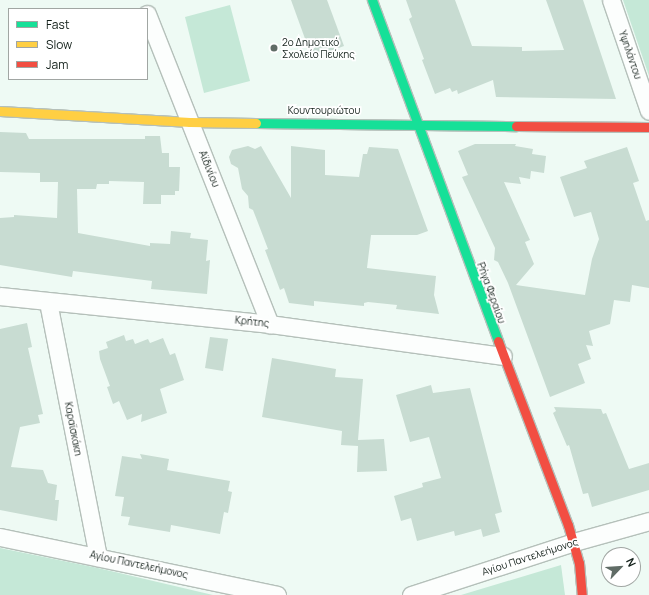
<!DOCTYPE html>
<meta charset="utf-8">
<style>
body{margin:0}
#map{position:relative;width:649px;height:595px;overflow:hidden;background:#eefaf4;font-family:Manrope,sans-serif}
div>[style]{position:absolute}
.green>*{inset:0;background:#c5e8d7}
.building>*{inset:0;background:#c8dcd2}
.roads{filter:drop-shadow(1px 0 #b5c0ba) drop-shadow(-1px 0 #b5c0ba) drop-shadow(0 1px #b5c0ba) drop-shadow(0 -1px #b5c0ba)}
.street>*{height:17px;margin:-8.5px;padding:0 8.5px;transform-origin:8.5px;border-radius:8.5px;background:#fcfefd}
.fast>*{height:9px;margin:-4.5px;padding:0 4.5px;transform-origin:4.5px;border-radius:4.5px;background:#16e098}
.slow>*{height:9px;margin:-4.5px;padding:0 4.5px;transform-origin:4.5px;border-radius:4.5px;background:#ffcf43}
.jam>*{height:9px;margin:-4.5px;padding:0 4.5px;transform-origin:4.5px;border-radius:4.5px;background:#f24e42}
.dots>*{width:11px;height:11px;translate:-50% -50%;box-sizing:border-box;border:2px solid #fff;border-radius:50%}
span{translate:-50% -50%;white-space:nowrap;text-align:center;line-height:1.15;-webkit-text-stroke:3.5px #fff;paint-order:stroke}
.poi-label{font-size:10px;color:#13201a}
.left{translate:0 -50%;text-align:left}
.street-label{font-size:10px;color:#13201a}
.legend{position:absolute;left:8px;top:8px;width:140px;height:72px;box-sizing:border-box;background:#fff;border:1px solid #a1a6a3;margin:0;padding:5px 7px;list-style:none;font-size:12px;color:#13201a}
.legend li{display:flex;align-items:center;gap:8px;height:20px}
.legend b{width:20px;border:1px solid #a1a6a3}
.north{position:absolute;left:601px;top:547px;width:40px;height:40px;box-sizing:border-box;background:#fff;border:1px solid #a1a6a3;border-radius:50%;rotate:65deg;font-size:11px;font-weight:700;line-height:16px;text-align:center;color:#13201a}
.north::after{content:'';display:block;margin:auto;width:14px;height:18px;background:#606c66;clip-path:polygon(50% 0,100% 100%,50% 72%,0 100%)}
</style>
<div id="map">
<div class="green">
<i style="clip-path:polygon(623px 0,649px 0,649px 76px)"></i>
<i style="clip-path:polygon(230px 5px,250px 81px,204px 93px,185px 17px)"></i>
<i style="clip-path:polygon(0 548px,98px 568px,213px 595px,0 595px)"></i>
<i style="clip-path:polygon(561px 565px,565px 595px,461px 595px)"></i>
</div>
<div class="building">
<i style="clip-path:polygon(291px 0,327px 0,344px 46px,312px 58px)"></i>
<i style="clip-path:polygon(406px 0,455px 0,472px 46px,522px 47px,522px 51px,564px 50px,546px 0,583px 0,616px 99px,496px 97px,493px 80px,458px 94px,457px 90px,452px 92px,450px 88px,435px 94px,422px 60px,424px 59px,409px 19px,412px 17px)"></i>
<i style="clip-path:polygon(0 132px,26px 133px,29px 139px,145px 139px,145px 136px,160px 136px,162px 153px,169px 153px,169px 167px,180px 167px,179px 191px,175px 191px,175px 195px,161px 195px,161px 204px,143px 204px,144px 182px,109px 181px,109px 184px,97px 184px,96px 189px,77px 189px,78px 233px,150px 246px,150px 243px,170px 244px,171px 231px,191px 233px,190px 238px,208px 240px,206px 261px,210px 260px,207px 294px,151px 289px,152px 281px,73px 271px,72px 277px,0 265px,0 218px,14px 217px,14px 215px,57px 218px,58px 182px,40px 182px,40px 173px,0 172px)"></i>
<i style="clip-path:polygon(475px 144px,516px 144px,515px 146px,533px 149px,532px 154px,546px 156px,544px 173px,531px 171px,530px 179px,519px 177px,521px 184px,504px 182px,530px 240px,525px 242px,534px 264px,516px 285px,585px 295px,592px 259px,599px 239px,591px 212px,574px 217px,560px 177px,587px 168px,584px 161px,627px 147px,639px 181px,633px 183px,646px 221px,649px 220px,649px 288px,632px 285px,630px 302px,614px 300px,610px 324px,589px 331px,593px 346px,586px 345px,591px 359px,578px 364px,585px 383px,550px 397px,508px 283px,498px 262px,494px 260px,495px 248px,462px 177px,468px 175px,458px 151px)"></i>
<i style="clip-path:polygon(248px 146px,255px 149px,261px 146px,291px 198px,291px 146px,325px 150px,325px 175px,359px 177px,363px 154px,367px 154px,369px 147px,398px 149px,428px 231px,417px 235px,371px 235px,367px 268px,436px 276px,434px 295px,439px 314px,396px 309px,397px 305px,368px 302px,364px 303px,364px 306px,314px 301px,314px 306px,289px 303px,284px 288px,280px 290px,265px 250px,268px 249px,253px 210px,249px 208px,248px 196px,242px 189px,238px 168px,231px 164px,229px 157px,232px 150px)"></i>
<i style="clip-path:polygon(27px 323px,32px 347px,28px 348px,43px 414px,38px 415px,40px 423px,20px 427px,11px 467px,43px 470px,48px 483px,57px 485px,55px 500px,59px 500px,57px 521px,0 510px,0 329px)"></i>
<i style="clip-path:polygon(124px 335px,126px 341px,133px 339px,135px 344px,148px 339px,150px 343px,163px 338px,170px 355px,175px 353px,184px 380px,160px 389px,167px 413px,141px 422px,142px 414px,127px 420px,119px 401px,113px 404px,107px 387px,110px 386px,100px 359px,99px 351px,108px 348px,106px 342px)"></i>
<i style="clip-path:polygon(210px 337px,228px 339px,223px 371px,205px 368px)"></i>
<i style="clip-path:polygon(272px 358px,336px 369px,335px 377px,363px 379px,358px 440px,384px 439px,387px 471px,357px 472px,358px 446px,341px 445px,342px 431px,262px 417px)"></i>
<i style="clip-path:polygon(431px 385px,433px 393px,470px 388px,502px 512px,495px 514px,500px 532px,483px 537px,481px 529px,455px 536px,454px 531px,417px 541px,411px 518px,401px 521px,394px 496px,423px 487px,422px 483px,441px 478px,429px 437px,410px 442px,396px 395px)"></i>
<i style="clip-path:polygon(554px 407px,601px 409px,603px 414px,606px 413px,629px 469px,649px 463px,649px 490px,592px 507px,588px 493px,583px 494px,569px 445px,567px 446px,553px 413px,556px 411px)"></i>
<i style="clip-path:polygon(140px 454px,169px 459px,167px 470px,230px 481px,228px 491px,232px 492px,228px 513px,224px 512px,220px 534px,171px 525px,170px 532px,128px 525px,130px 517px,121px 516px,124px 497px,115px 496px,122px 456px,142px 459px)"></i>
</div>
<div class="roads">
<div class="street">
<i style="left:611px;top:0;width:117px;rotate:71.1deg"></i>
<i style="left:147px;top:14px;width:334px;rotate:68.4deg"></i>
<i style="left:0;top:296px;width:271px;rotate:5.9deg"></i>
<i style="left:270px;top:324px;width:235px;rotate:7.8deg"></i>
<i style="left:48px;top:302px;width:260px;rotate:78.9deg"></i>
<i style="left:0;top:537px;width:283px;rotate:11.8deg"></i>
<i style="left:411px;top:595px;width:171px;rotate:-18deg"></i>
<i style="left:574px;top:542px;width:78px;rotate:-15.6deg"></i>
</div>
<div class="fast">
<i style="left:372px;top:0;width:364px;rotate:69.7deg"></i>
<i style="left:256px;top:123px;width:260px;rotate:0.7deg"></i>
</div>
<div class="slow">
<i style="left:0;top:111px;width:190px;rotate:3.3deg"></i>
<i style="left:190px;top:122px;width:66px;rotate:0.9deg"></i>
</div>
<div class="jam">
<i style="left:516px;top:126px;width:133px;rotate:0.4deg"></i>
<i style="left:498px;top:341px;width:197px;rotate:69.2deg"></i>
<i style="left:568px;top:525px;width:40px;rotate:74deg"></i>
<i style="left:579px;top:563px;width:32px;rotate:85deg"></i>
</div>
</div>
<div class="dots">
<i style="left:274px;top:48px;background:#606c66"></i>
</div>
<div class="poi-label">
<span class="left" style="left:282px;top:48px">2ο Δημοτικό<br>Σχολείο Πεύκης</span>
</div>
<div class="street-label">
<span style="left:630px;top:55px;rotate:71deg">Υψηλάντου</span>
<span style="left:324px;top:111px">Κουντουριώτου</span>
<span style="left:209px;top:169px;rotate:68deg">Αϊδινίου</span>
<span style="left:491px;top:293px;rotate:70deg">Ρήγα Φεραίου</span>
<span style="left:252px;top:322px;rotate:6deg">Κρήτης</span>
<span style="left:73px;top:429px;rotate:79deg">Καραϊσκάκη</span>
<span style="left:530px;top:557px;rotate:-18deg">Αγίου Παντελεήμονος</span>
<span style="left:139px;top:565px;rotate:12deg">Αγίου Παντελεήμονος</span>
</div>
<ul class="legend">
<li><b style="height:5px;background:#16e098"></b>Fast</li>
<li><b style="height:5px;background:#ffcf43"></b>Slow</li>
<li><b style="height:5px;background:#f24e42"></b>Jam</li>
</ul>
<div class="north">N</div>
</div>
